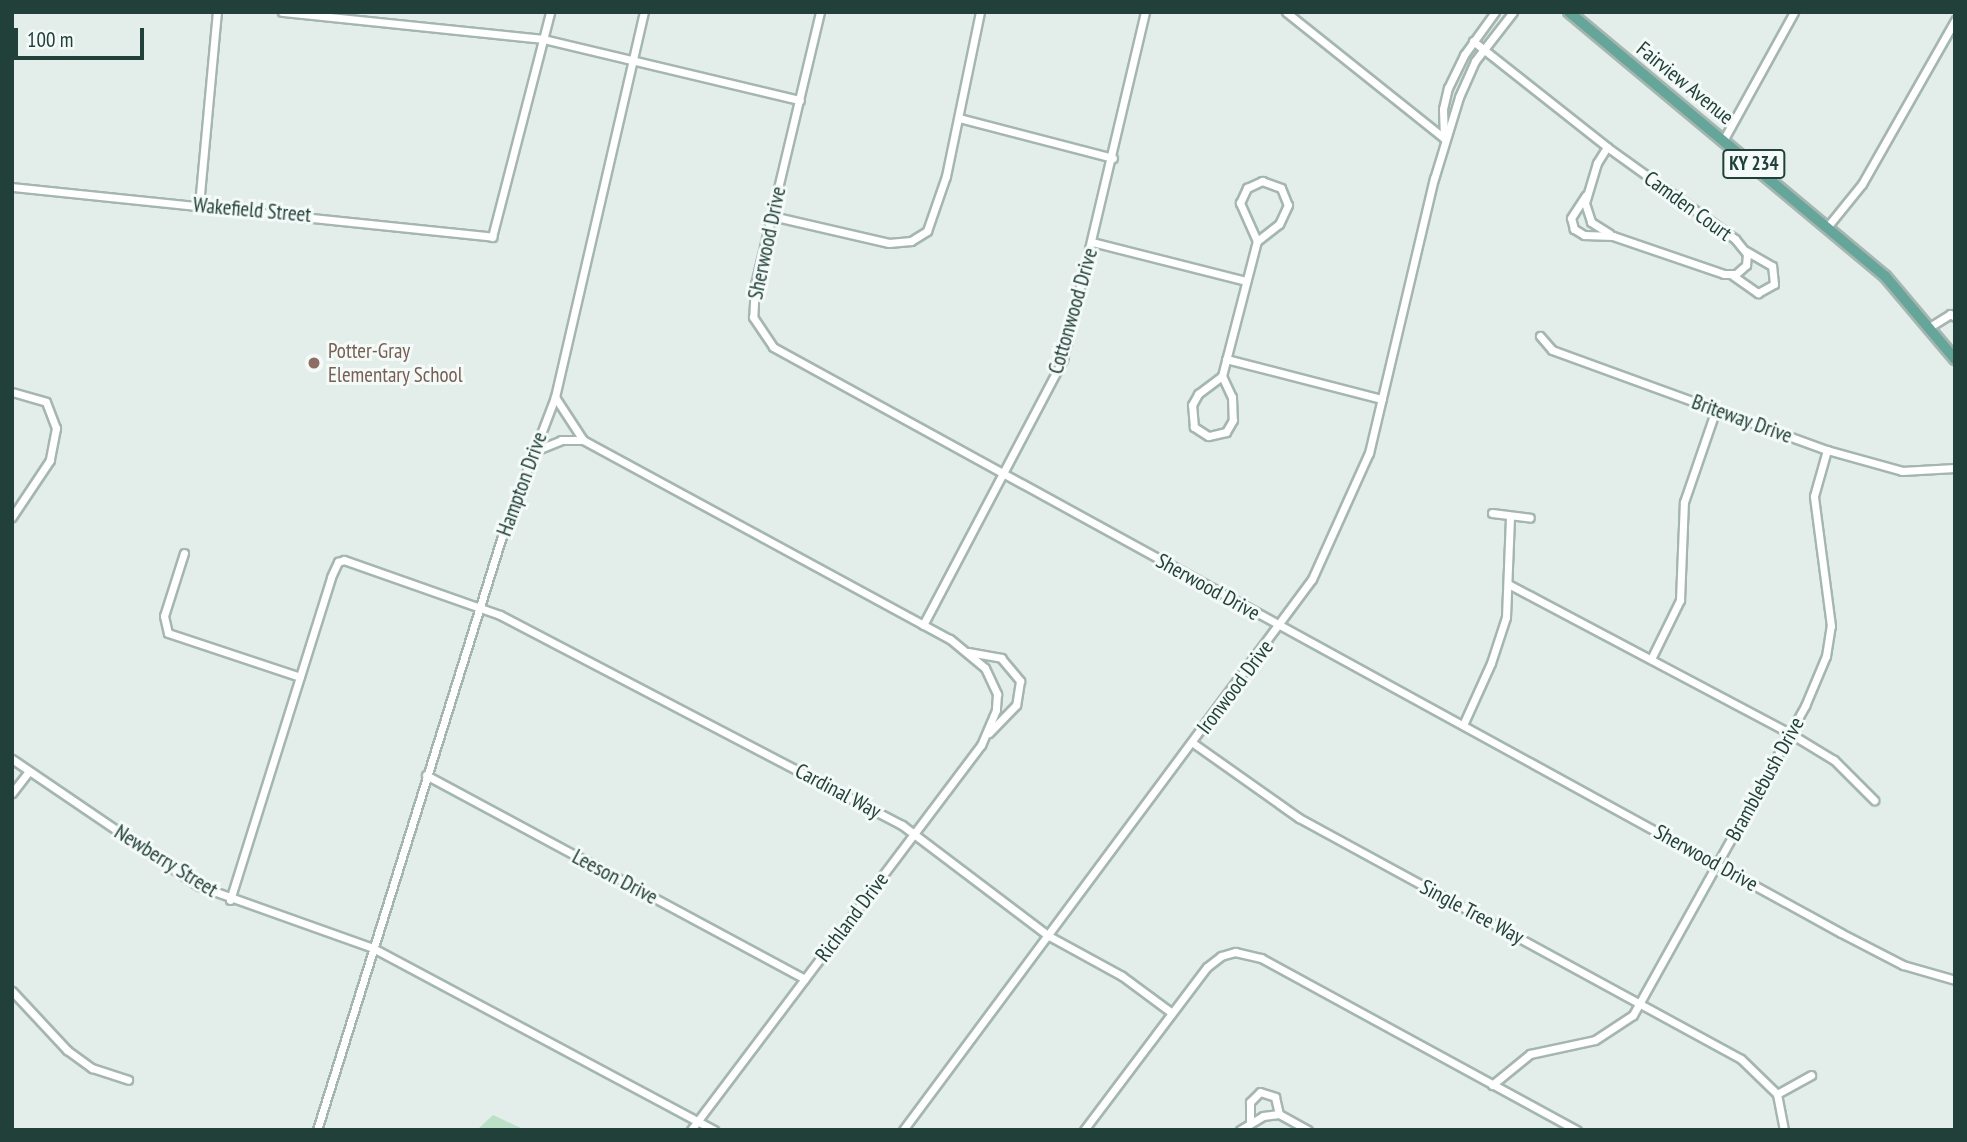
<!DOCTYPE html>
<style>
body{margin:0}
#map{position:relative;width:1967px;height:1142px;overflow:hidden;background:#e3ede9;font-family:"PT Sans Narrow",sans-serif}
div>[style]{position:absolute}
.green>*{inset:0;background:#bbdfc7}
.roads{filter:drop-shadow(2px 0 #a5b6b1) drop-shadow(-2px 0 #a5b6b1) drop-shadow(0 2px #a5b6b1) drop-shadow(0 -2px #a5b6b1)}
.street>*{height:7px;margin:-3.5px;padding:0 3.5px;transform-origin:3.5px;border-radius:3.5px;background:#fff}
.primary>*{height:10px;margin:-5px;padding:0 5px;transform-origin:5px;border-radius:5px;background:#66a599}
.dots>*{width:19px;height:19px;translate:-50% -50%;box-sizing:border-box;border:4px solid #f4faf7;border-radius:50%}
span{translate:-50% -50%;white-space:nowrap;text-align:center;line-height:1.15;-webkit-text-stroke:6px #f4faf7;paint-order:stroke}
.shield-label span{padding:2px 5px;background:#f4faf7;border:2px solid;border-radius:5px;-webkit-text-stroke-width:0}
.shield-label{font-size:19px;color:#22403a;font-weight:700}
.street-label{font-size:21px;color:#22403a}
.education-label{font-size:21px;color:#785e54}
.left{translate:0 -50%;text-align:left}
.frame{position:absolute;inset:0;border:14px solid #22403a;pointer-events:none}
.scale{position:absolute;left:14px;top:28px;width:130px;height:32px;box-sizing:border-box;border:4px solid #22403a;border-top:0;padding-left:9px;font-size:21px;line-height:24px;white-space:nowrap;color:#22403a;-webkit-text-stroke:5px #f4faf7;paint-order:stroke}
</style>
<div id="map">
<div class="green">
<i style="clip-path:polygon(493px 1115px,525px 1130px,477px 1130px)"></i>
</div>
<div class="roads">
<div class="street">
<i style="left:282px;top:12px;width:262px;rotate:5.9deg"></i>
<i style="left:543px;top:39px;width:264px;rotate:13.4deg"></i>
<i style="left:820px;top:12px;width:280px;rotate:103.4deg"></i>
<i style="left:755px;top:284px;width:33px;rotate:93deg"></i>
<i style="left:753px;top:317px;width:36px;rotate:56deg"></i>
<i style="left:773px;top:347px;width:1218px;rotate:28.75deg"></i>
<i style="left:1841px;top:933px;width:70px;rotate:27.3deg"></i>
<i style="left:1903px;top:965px;width:54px;rotate:16.1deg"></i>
<i style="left:1286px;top:12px;width:202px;rotate:38.6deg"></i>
<i style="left:1473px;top:41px;width:171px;rotate:38.3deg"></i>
<i style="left:1607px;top:147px;width:158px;rotate:35.7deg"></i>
<i style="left:1735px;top:239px;width:19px;rotate:51deg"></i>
<i style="left:1747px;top:254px;width:11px;rotate:95deg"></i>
<i style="left:1746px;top:265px;width:13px;rotate:138deg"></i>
<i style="left:1736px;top:274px;width:12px;rotate:180deg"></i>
<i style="left:1724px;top:274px;width:117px;rotate:-161.1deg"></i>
<i style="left:1613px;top:236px;width:29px;rotate:-178deg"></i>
<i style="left:1584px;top:235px;width:12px;rotate:-149deg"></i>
<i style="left:1574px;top:229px;width:11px;rotate:-105deg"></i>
<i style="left:1571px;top:218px;width:27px;rotate:-57deg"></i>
<i style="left:959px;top:118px;width:159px;rotate:14.6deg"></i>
<i style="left:1444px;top:138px;width:29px;rotate:-92deg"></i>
<i style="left:1443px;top:109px;width:22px;rotate:-77deg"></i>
<i style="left:1448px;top:88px;width:37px;rotate:-64deg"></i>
<i style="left:1464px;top:55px;width:53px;rotate:-54.2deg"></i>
<i style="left:1724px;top:139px;width:145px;rotate:-61.1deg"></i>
<i style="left:1607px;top:147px;width:19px;rotate:122deg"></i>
<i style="left:1597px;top:163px;width:42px;rotate:106.7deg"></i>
<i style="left:1585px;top:203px;width:20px;rotate:72deg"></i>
<i style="left:1591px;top:222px;width:22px;rotate:32deg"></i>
<i style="left:1262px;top:181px;width:20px;rotate:20deg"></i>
<i style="left:1281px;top:188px;width:18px;rotate:68deg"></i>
<i style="left:1288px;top:205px;width:21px;rotate:115deg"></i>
<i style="left:1279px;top:224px;width:28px;rotate:142deg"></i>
<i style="left:1257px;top:241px;width:42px;rotate:-114.1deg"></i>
<i style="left:1240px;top:203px;width:17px;rotate:-65deg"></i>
<i style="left:1247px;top:188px;width:17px;rotate:-25deg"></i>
<i style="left:12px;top:187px;width:483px;rotate:5.9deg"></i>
<i style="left:492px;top:237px;width:232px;rotate:-75.5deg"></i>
<i style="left:199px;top:205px;width:194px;rotate:-84.7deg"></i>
<i style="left:772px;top:216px;width:120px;rotate:13deg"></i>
<i style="left:889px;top:243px;width:22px;rotate:-5deg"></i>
<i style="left:911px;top:241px;width:19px;rotate:-32deg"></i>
<i style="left:927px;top:231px;width:58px;rotate:-70.9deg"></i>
<i style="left:946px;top:176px;width:167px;rotate:-78.3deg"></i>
<i style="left:1828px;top:226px;width:54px;rotate:-51deg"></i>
<i style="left:1862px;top:184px;width:189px;rotate:-60.4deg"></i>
<i style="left:1092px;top:242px;width:159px;rotate:14.2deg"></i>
<i style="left:1732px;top:275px;width:32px;rotate:35deg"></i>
<i style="left:1758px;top:293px;width:18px;rotate:-29deg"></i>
<i style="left:1774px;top:284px;width:18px;rotate:-96deg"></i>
<i style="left:1772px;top:266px;width:30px;rotate:-150deg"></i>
<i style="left:1928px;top:328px;width:26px;rotate:-32deg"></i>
<i style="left:1950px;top:314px;width:6px;rotate:31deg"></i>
<i style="left:1540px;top:336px;width:18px;rotate:49deg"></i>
<i style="left:1552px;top:350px;width:293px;rotate:20deg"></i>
<i style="left:1827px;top:450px;width:78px;rotate:15.6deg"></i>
<i style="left:1902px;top:471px;width:53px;rotate:-3.2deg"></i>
<i style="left:1226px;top:359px;width:161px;rotate:14.4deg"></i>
<i style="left:1222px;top:376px;width:23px;rotate:65deg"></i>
<i style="left:1232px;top:397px;width:23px;rotate:88deg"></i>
<i style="left:1233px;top:420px;width:14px;rotate:120deg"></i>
<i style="left:1226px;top:432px;width:18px;rotate:167deg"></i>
<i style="left:1208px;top:436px;width:17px;rotate:-147deg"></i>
<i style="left:1194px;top:427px;width:22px;rotate:-95deg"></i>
<i style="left:1192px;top:405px;width:13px;rotate:-61deg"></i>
<i style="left:1198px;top:394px;width:30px;rotate:-37deg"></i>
<i style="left:1222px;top:376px;width:139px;rotate:-75.5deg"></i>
<i style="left:12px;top:392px;width:35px;rotate:16deg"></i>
<i style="left:46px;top:402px;width:28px;rotate:69deg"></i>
<i style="left:56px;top:428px;width:33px;rotate:101deg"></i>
<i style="left:50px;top:460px;width:69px;rotate:123.7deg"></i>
<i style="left:555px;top:397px;width:51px;rotate:56.9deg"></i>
<i style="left:583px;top:440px;width:417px;rotate:28.5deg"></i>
<i style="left:950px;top:639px;width:45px;rotate:39.6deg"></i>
<i style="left:985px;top:668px;width:29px;rotate:65deg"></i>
<i style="left:997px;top:694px;width:16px;rotate:94deg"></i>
<i style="left:996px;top:710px;width:38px;rotate:113deg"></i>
<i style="left:981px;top:745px;width:482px;rotate:127deg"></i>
<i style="left:532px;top:452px;width:31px;rotate:-22deg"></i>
<i style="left:561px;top:440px;width:22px"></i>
<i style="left:1492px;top:513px;width:38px;rotate:7deg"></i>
<i style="left:184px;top:553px;width:66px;rotate:107.6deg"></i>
<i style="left:164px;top:616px;width:17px;rotate:77deg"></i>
<i style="left:168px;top:633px;width:139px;rotate:18.4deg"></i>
<i style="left:1510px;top:585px;width:318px;rotate:27.9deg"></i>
<i style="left:1791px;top:734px;width:50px;rotate:31.2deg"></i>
<i style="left:1834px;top:760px;width:57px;rotate:45deg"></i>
<i style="left:923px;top:625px;width:301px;rotate:-62.2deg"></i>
<i style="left:1063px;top:359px;width:357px;rotate:-76.7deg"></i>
<i style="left:968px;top:652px;width:34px;rotate:10deg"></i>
<i style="left:1001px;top:658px;width:30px;rotate:50deg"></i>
<i style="left:1020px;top:681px;width:24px;rotate:99deg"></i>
<i style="left:1016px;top:705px;width:39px;rotate:134deg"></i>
<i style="left:1651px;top:659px;width:66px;rotate:-63.8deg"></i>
<i style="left:1680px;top:600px;width:98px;rotate:-87.7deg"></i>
<i style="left:1684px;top:502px;width:98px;rotate:-71deg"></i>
<i style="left:1463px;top:725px;width:68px;rotate:-65.7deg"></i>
<i style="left:1491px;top:663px;width:48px;rotate:-71.9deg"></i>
<i style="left:1506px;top:617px;width:100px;rotate:-87.7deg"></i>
<i style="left:1193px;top:743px;width:130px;rotate:35.3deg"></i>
<i style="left:1299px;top:818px;width:503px;rotate:28.6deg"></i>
<i style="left:1741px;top:1059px;width:50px;rotate:44.2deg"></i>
<i style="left:1777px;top:1094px;width:37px;rotate:79deg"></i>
<i style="left:12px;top:759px;width:226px;rotate:34.2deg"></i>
<i style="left:199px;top:886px;width:185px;rotate:19.6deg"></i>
<i style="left:373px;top:948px;width:387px;rotate:28.1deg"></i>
<i style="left:426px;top:775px;width:430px;rotate:28.3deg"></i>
<i style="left:12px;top:793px;width:28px;rotate:-52deg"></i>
<i style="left:230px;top:900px;width:338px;rotate:-72.6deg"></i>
<i style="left:331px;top:577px;width:17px;rotate:-65deg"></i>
<i style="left:338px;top:562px;width:6px;rotate:-18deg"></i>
<i style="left:344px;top:560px;width:165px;rotate:19.4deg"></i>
<i style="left:500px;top:615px;width:454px;rotate:27.6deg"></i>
<i style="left:902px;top:825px;width:184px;rotate:37.1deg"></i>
<i style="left:1049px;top:936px;width:83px;rotate:28.7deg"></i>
<i style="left:1122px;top:976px;width:62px;rotate:36.5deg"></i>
<i style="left:12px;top:991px;width:81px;rotate:47deg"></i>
<i style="left:67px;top:1050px;width:31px;rotate:36deg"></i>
<i style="left:92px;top:1068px;width:38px;rotate:18deg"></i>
<i style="left:1492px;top:1085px;width:49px;rotate:-39.2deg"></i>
<i style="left:1530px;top:1054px;width:66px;rotate:-12.2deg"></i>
<i style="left:1595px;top:1040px;width:45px;rotate:-33.3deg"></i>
<i style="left:1633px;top:1015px;width:354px;rotate:-60.9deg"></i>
<i style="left:1805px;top:706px;width:54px;rotate:-67.2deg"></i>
<i style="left:1826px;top:656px;width:30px;rotate:-81deg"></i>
<i style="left:1831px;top:626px;width:131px;rotate:-97.5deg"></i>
<i style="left:1814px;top:496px;width:48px;rotate:-74.2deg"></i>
<i style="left:1777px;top:1094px;width:39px;rotate:-29deg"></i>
<i style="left:1250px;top:1122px;width:20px;rotate:-90deg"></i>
<i style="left:1250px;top:1102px;width:14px;rotate:-45deg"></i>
<i style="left:1260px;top:1092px;width:16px;rotate:18deg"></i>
<i style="left:1275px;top:1097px;width:17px;rotate:77deg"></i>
<i style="left:317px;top:1130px;width:622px;rotate:-72.7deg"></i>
<i style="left:502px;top:536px;width:149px;rotate:-69.1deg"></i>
<i style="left:555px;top:397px;width:395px;rotate:-77deg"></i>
<i style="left:903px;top:1130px;width:686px;rotate:-53.41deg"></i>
<i style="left:1312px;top:579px;width:138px;rotate:-65.7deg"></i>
<i style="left:1369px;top:453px;width:282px;rotate:-76.7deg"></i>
<i style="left:1434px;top:179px;width:86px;rotate:-73deg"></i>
<i style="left:1459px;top:97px;width:39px;rotate:-66deg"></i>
<i style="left:1475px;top:61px;width:62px;rotate:-52.2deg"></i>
<i style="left:1084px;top:1130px;width:204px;rotate:-53deg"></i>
<i style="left:1207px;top:967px;width:18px;rotate:-38deg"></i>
<i style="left:1221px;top:956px;width:15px;rotate:-16deg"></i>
<i style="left:1235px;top:952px;width:27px;rotate:13deg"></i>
<i style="left:1261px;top:958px;width:360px;rotate:28.6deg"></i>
<i style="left:1240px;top:1130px;width:27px;rotate:-31deg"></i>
<i style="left:1263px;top:1116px;width:16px;rotate:-7deg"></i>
<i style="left:1279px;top:1114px;width:33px;rotate:29deg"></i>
</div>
<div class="primary">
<i style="left:1569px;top:12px;width:412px;rotate:39.9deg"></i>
<i style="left:1885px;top:276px;width:109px;rotate:49.9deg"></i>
</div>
</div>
<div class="dots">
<i style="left:314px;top:363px;background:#8d6e63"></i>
</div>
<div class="shield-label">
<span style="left:1754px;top:164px">KY 234</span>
</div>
<div class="street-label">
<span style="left:1685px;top:83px;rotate:39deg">Fairview Avenue</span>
<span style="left:1688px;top:206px;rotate:36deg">Camden Court</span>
<span style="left:252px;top:210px;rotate:5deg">Wakefield Street</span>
<span style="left:767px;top:243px;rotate:-78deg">Sherwood Drive</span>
<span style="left:1073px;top:311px;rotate:-74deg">Cottonwood Drive</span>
<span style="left:1742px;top:419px;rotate:20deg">Briteway Drive</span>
<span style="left:522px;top:484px;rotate:-70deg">Hampton Drive</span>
<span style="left:1208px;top:587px;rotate:29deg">Sherwood Drive</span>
<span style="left:1235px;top:687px;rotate:-53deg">Ironwood Drive</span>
<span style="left:1765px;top:779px;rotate:-61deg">Bramblebush Drive</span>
<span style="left:838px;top:791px;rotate:28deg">Cardinal Way</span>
<span style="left:1706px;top:858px;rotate:29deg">Sherwood Drive</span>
<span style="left:166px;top:861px;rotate:32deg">Newberry Street</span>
<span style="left:615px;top:877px;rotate:28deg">Leeson Drive</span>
<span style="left:1472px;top:912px;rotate:28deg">Single Tree Way</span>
<span style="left:852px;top:917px;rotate:-53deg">Richland Drive</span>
</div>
<div class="education-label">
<span class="left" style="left:328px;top:363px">Potter-Gray<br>Elementary School</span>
</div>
<div class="frame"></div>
<div class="scale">100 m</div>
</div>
